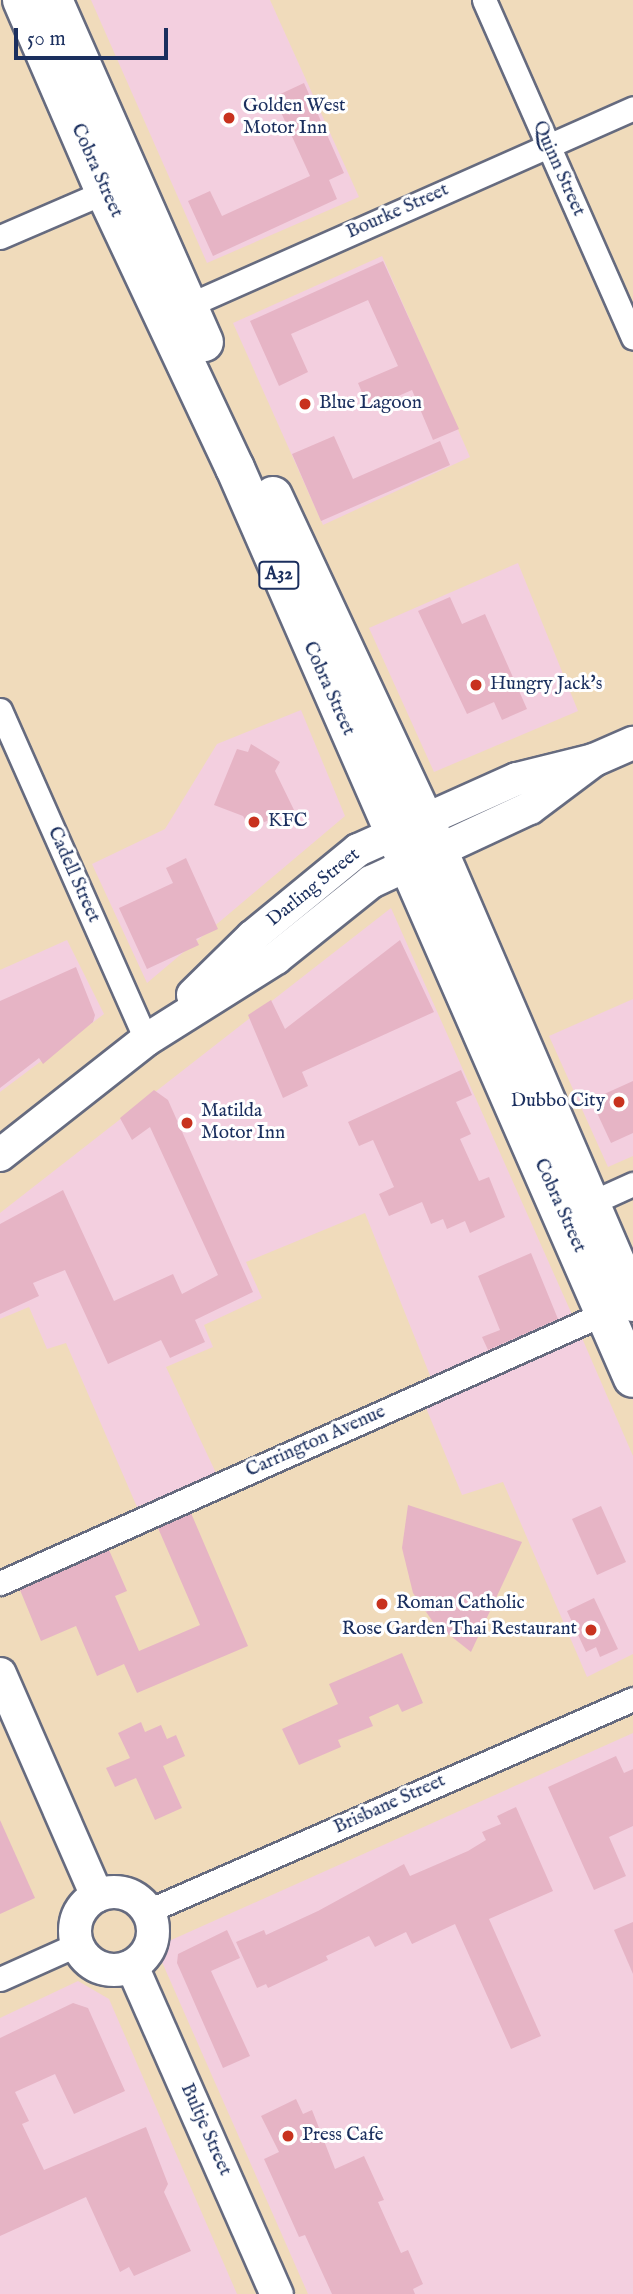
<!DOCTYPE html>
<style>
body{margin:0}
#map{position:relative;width:633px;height:2294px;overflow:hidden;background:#f0dbbb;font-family:"IM FELL English",serif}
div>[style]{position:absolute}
.built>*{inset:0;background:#f3cfdf}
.building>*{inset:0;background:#e6b4c5}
.roads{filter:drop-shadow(2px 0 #666b7f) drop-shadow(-2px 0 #666b7f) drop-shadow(0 2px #666b7f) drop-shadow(0 -2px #666b7f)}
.street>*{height:23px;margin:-11.5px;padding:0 11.5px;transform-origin:11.5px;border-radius:11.5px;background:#fff}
.secondary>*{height:32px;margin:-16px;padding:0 16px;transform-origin:16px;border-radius:16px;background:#fff}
.secondary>.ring{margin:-16px;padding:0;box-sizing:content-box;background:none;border:32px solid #fff;border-radius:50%}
.highway>*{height:38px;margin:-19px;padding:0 19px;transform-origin:19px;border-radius:19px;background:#fff}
.dots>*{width:19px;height:19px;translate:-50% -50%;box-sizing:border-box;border:4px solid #fff;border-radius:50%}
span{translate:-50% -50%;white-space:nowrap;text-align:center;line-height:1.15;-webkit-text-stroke:6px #fff;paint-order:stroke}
.shield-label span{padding:2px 5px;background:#fff;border:2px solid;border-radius:5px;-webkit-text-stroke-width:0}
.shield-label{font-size:18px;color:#1b2f5e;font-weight:700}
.poi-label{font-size:19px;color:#1b2f5e}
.left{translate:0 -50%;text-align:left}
.right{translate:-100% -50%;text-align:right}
.street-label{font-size:19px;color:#1b2f5e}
.scale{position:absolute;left:14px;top:28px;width:154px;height:32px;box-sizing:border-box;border:4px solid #1b2f5e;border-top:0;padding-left:9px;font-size:21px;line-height:24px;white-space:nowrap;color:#1b2f5e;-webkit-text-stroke:5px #fff;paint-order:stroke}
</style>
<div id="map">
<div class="built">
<i style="clip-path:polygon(91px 0,270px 0,359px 197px,207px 263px)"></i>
<i style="clip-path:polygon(382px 256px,470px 457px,323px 525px,233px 323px)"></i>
<i style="clip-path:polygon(518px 563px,578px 711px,434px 772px,369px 628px)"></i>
<i style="clip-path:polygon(301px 710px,345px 816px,147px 983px,92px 864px,165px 829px,217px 744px)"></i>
<i style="clip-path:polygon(391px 908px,574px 1319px,431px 1378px,365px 1213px,246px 1262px,262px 1298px,204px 1325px,213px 1347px,166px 1367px,216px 1473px,137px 1507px,66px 1343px,47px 1349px,29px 1307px,0 1319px,0 1213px)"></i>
<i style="clip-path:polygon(67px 940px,104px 1014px,0 1092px,0 970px)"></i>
<i style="clip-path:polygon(633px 999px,633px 1156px,608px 1167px,549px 1036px)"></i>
<i style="clip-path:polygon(582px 1338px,633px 1456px,633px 1654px,587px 1677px,503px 1482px,462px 1495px,424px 1403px)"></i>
<i style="clip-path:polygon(633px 1733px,633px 2294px,308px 2294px,162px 1962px,169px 1941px)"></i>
<i style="clip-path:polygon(78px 1981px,109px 1999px,237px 2294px,0 2294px,0 2018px)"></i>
</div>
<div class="building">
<i style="clip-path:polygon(304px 83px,344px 173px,329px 180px,337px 199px,213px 256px,188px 201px,210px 191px,222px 216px,310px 176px,274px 97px)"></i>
<i style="clip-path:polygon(383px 261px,459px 429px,433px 440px,412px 390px,369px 409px,358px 383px,398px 366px,368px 300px,291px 334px,308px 372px,279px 386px,250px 321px)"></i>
<i style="clip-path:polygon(334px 436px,353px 479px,440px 441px,450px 465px,321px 521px,292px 454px)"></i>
<i style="clip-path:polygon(450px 597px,462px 624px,485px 614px,527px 709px,502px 720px,494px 702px,467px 714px,418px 611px)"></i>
<i style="clip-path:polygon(251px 744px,280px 762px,275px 771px,294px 810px,250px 828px,243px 816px,214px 805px,237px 749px,248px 752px)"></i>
<i style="clip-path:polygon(186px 858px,218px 929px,196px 939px,199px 945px,147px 969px,119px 908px,173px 883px,166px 868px)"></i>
<i style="clip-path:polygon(400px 940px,434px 1012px,302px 1072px,308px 1086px,283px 1098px,248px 1015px,271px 1000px,285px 1029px)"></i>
<i style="clip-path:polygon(76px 967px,95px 1015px,93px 1022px,43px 1064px,39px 1058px,0 1088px,0 1001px)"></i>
<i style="clip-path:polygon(461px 1070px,472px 1095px,456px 1102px,471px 1134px,460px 1139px,479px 1181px,489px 1177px,505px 1217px,470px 1233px,465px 1221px,447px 1229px,443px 1219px,431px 1224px,422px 1202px,389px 1216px,379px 1194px,394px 1187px,373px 1140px,359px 1146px,348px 1122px)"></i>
<i style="clip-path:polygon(633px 1081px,633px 1133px,611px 1143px,591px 1100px)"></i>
<i style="clip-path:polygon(154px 1090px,168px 1100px,253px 1292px,195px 1320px,205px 1342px,170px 1358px,161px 1340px,108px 1364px,65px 1270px,33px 1283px,39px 1296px,0 1314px,0 1224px,63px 1190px,114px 1301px,173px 1274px,182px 1294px,218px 1275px,150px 1127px,132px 1140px,120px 1118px)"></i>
<i style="clip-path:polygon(531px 1253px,558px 1319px,488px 1350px,482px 1337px,500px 1330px,478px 1276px)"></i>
<i style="clip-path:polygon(408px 1505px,522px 1542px,471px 1652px,433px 1622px,413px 1593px,402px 1548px)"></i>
<i style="clip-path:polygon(601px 1506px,626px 1562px,597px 1575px,572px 1519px)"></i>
<i style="clip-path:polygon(191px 1513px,248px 1646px,137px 1693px,124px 1664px,97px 1676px,76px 1626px,41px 1641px,20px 1590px,109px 1550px,127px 1591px,115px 1596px,139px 1651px,200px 1625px,158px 1528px)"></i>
<i style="clip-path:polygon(594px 1598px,618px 1649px,600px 1657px,596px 1647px,586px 1652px,567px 1611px)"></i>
<i style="clip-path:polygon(402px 1653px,423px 1703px,402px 1712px,398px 1704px,369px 1717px,373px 1726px,338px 1740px,341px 1747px,299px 1765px,282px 1729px,338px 1704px,329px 1684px)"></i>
<i style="clip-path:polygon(141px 1722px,145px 1732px,161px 1725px,167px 1739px,176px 1735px,185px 1756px,163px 1766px,182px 1808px,155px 1820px,136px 1778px,115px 1787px,106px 1768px,130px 1758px,118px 1733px)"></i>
<i style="clip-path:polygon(616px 1756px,624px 1773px,633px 1769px,633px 1826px,609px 1837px,626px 1876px,594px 1890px,548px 1787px)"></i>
<i style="clip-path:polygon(516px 1807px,553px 1891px,489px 1919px,541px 2036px,511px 2049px,455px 1924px,412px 1944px,406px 1932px,375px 1947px,369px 1936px,326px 1956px,328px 1960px,268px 1988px,266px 1984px,257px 1988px,236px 1942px,264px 1930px,266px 1935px,318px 1911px,404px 1864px,410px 1876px,468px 1851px,486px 1840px,482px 1832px,501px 1824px,497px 1816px)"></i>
<i style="clip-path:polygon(0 1820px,35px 1898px,0 1914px)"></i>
<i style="clip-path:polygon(633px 1922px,633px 1974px,614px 1930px)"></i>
<i style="clip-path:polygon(227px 1930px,240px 1958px,211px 1971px,250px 2056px,223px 2068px,177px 1963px,178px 1954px)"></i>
<i style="clip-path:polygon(73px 2003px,88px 2008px,125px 2091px,74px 2114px,55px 2074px,15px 2092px,29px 2121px,22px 2124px,44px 2170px,146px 2127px,168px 2184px,164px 2192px,191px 2251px,134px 2276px,129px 2267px,120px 2272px,86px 2197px,0 2236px,0 2038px)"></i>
<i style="clip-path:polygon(296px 2099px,303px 2114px,312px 2110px,335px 2169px,364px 2156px,384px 2200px,378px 2202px,401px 2253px,408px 2250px,423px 2284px,413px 2289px,415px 2294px,332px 2294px,305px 2235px,299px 2237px,264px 2159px,279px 2152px,261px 2116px)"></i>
</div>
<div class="roads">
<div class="street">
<i style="left:484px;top:0;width:369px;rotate:66.2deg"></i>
<i style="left:0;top:237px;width:126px;rotate:-23.3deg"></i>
<i style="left:178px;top:310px;width:498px;rotate:-23.9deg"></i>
<i style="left:0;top:710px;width:361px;rotate:66.1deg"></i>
<i style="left:582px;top:1207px;width:56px;rotate:-24.3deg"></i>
<i style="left:0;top:1583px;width:672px;rotate:-24.05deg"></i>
<i style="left:148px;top:1911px;width:529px;rotate:-23.61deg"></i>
<i style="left:0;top:1979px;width:85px;rotate:-24.2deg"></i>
</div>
<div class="secondary">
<i style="left:193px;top:995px;width:83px;rotate:-44.5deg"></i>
<i style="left:252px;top:937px;width:137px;rotate:-39.4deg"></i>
<i style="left:358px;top:850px;width:174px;rotate:-24.1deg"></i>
<i style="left:517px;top:779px;width:79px;rotate:-13.9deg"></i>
<i style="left:594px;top:760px;width:43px;rotate:-23.6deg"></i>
<i style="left:0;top:1155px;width:186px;rotate:-38.2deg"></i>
<i style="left:146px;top:1040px;width:154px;rotate:-32.2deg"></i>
<i style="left:276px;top:958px;width:122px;rotate:-38.7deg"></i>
<i style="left:371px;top:882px;width:175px;rotate:-25deg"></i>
<i style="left:530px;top:808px;width:80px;rotate:-36.9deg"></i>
<i style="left:0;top:1674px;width:242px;rotate:66.4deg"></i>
<i class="ring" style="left:75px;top:1892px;width:46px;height:46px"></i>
<i style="left:132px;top:1966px;width:359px;rotate:66.2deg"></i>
</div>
<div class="highway">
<i style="left:22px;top:0;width:209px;rotate:66.6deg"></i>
<i style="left:105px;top:192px;width:305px;rotate:64.8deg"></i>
<i style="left:235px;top:468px;width:993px;rotate:66.38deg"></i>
<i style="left:53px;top:0;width:374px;rotate:66.2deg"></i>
<i style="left:273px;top:496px;width:391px;rotate:65deg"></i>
<i style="left:438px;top:850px;width:492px;rotate:66.7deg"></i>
</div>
</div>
<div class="dots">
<i style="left:229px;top:118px;background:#c8321e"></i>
<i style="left:305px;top:404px;background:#c8321e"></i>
<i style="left:476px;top:685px;background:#c8321e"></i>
<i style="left:254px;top:822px;background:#c8321e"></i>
<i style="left:619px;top:1102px;background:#c8321e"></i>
<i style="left:187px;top:1123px;background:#c8321e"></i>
<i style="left:382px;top:1604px;background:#c8321e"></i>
<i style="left:591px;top:1630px;background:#c8321e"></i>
<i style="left:288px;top:2136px;background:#c8321e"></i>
</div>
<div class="shield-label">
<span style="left:279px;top:575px">A32</span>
</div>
<div class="poi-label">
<span class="left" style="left:243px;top:118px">Golden West<br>Motor Inn</span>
<span class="left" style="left:319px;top:404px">Blue Lagoon</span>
<span class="left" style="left:490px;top:685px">Hungry Jack's</span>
<span class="left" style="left:268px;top:822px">KFC</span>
<span class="right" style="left:605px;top:1102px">Dubbo City</span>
<span class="left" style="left:201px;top:1123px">Matilda<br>Motor Inn</span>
<span class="left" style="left:396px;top:1604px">Roman Catholic</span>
<span class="right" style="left:577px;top:1630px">Rose Garden Thai Restaurant</span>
<span class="left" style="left:302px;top:2136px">Press Cafe</span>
</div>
<div class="street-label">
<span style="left:558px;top:169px;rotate:66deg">Quinn Street</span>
<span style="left:96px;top:171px;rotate:66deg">Cobra Street</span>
<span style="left:398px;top:212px;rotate:-24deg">Bourke Street</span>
<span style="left:328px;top:689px;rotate:66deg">Cobra Street</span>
<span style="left:73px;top:875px;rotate:66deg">Cadell Street</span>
<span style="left:314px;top:888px;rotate:-39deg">Darling Street</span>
<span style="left:559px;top:1206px;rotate:66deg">Cobra Street</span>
<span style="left:316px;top:1442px;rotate:-24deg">Carrington Avenue</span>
<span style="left:390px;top:1805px;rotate:-24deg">Brisbane Street</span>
<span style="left:205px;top:2130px;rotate:66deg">Bultje Street</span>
</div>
<div class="scale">50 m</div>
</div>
